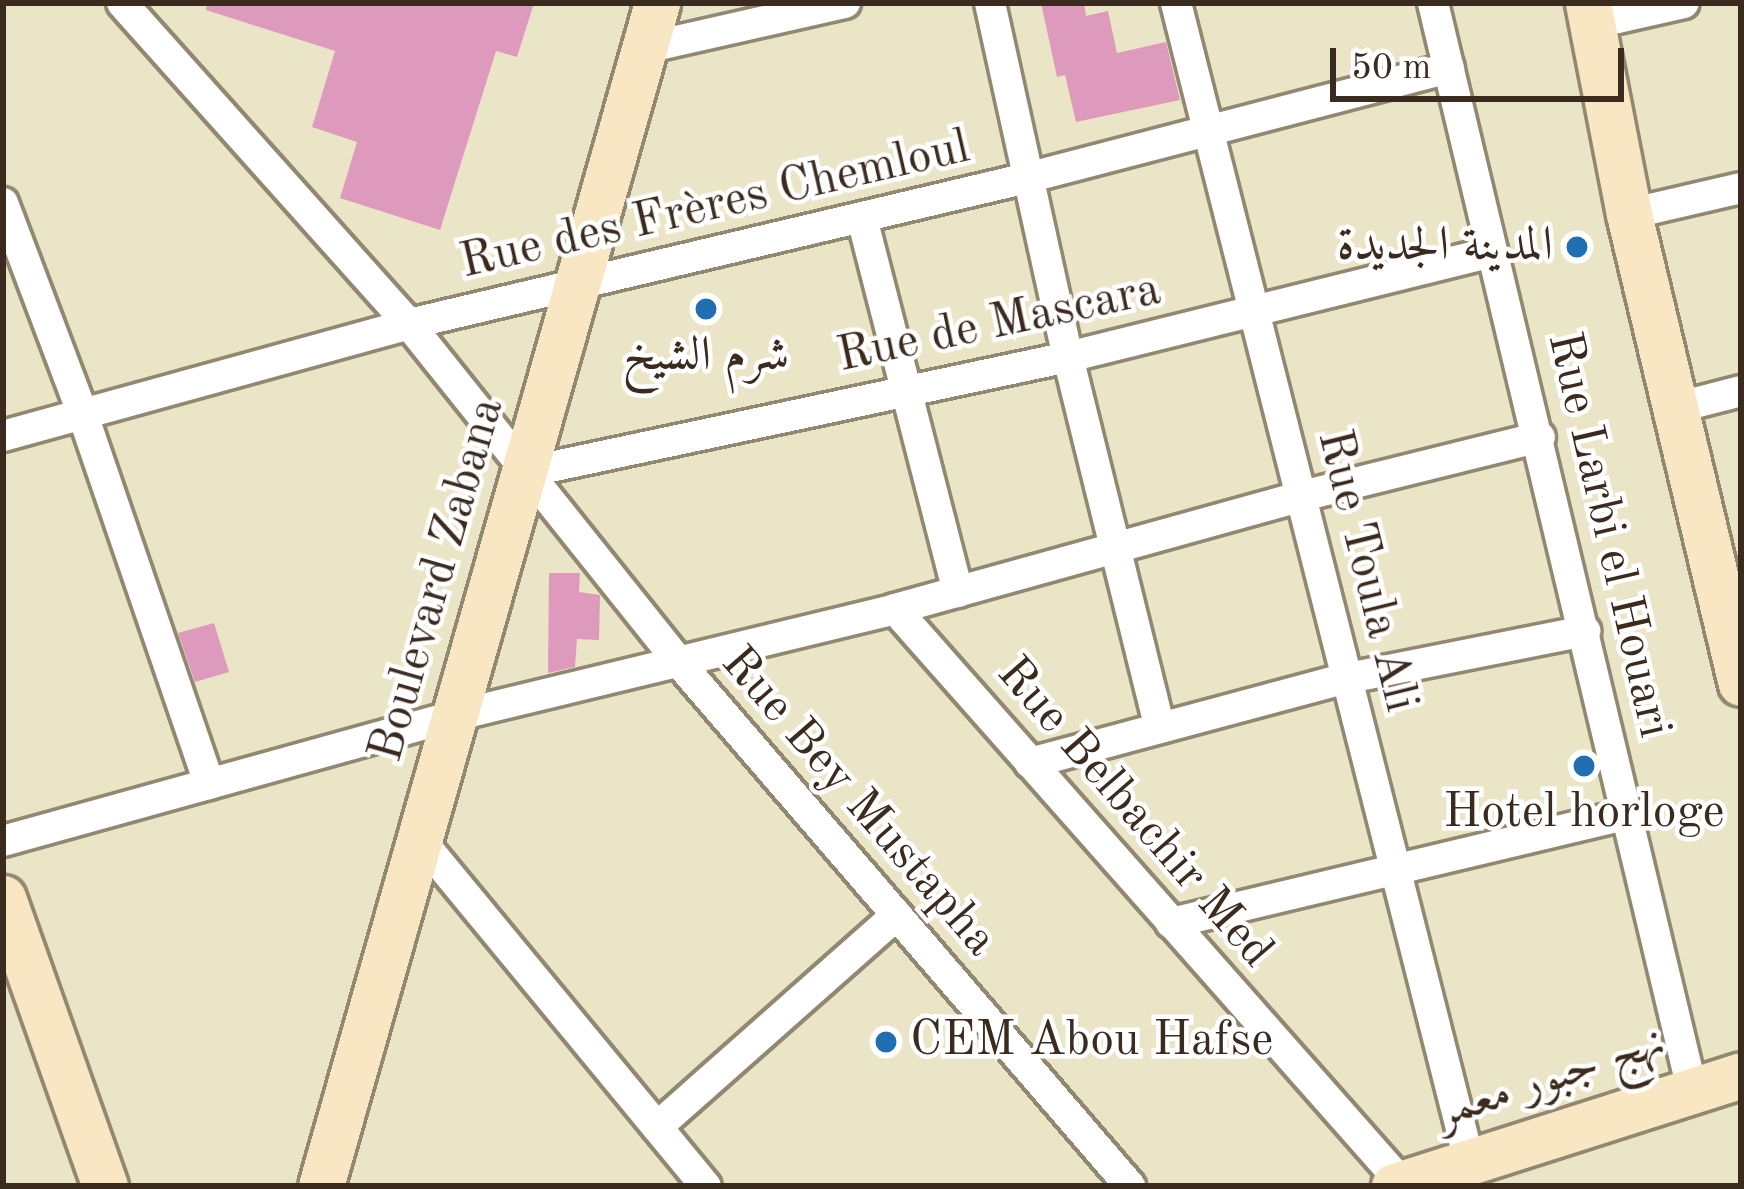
<!DOCTYPE html>
<meta charset="utf-8">
<style>
body{margin:0}
#map{position:relative;width:1744px;height:1189px;overflow:hidden;background:#eae5c6;font-family:"Old Standard TT",Amiri,serif}
div>[style]{position:absolute}
.building>*{inset:0;background:#de9abc}
.roads{filter:drop-shadow(3px 0 #928872) drop-shadow(-3px 0 #928872) drop-shadow(0 3px #928872) drop-shadow(0 -3px #928872)}
.street>*{height:30px;margin:-15px;padding:0 15px;transform-origin:15px;border-radius:15px;background:#fff}
.secondary>*{height:45px;margin:-22.5px;padding:0 22.5px;transform-origin:22.5px;border-radius:22.5px;background:#f9e7c3}
.dots>*{width:33px;height:33px;translate:-50% -50%;box-sizing:border-box;border:6px solid #fff;border-radius:50%}
span{translate:-50% -50%;white-space:nowrap;text-align:center;line-height:1.15;-webkit-text-stroke:9px #fff;paint-order:stroke}
.street-label{font-size:48px;color:#3b2a1e}
.poi-label{font-size:48px;color:#3b2a1e}
.right{translate:-100% -50%;text-align:right}
.left{translate:0 -50%;text-align:left}
.frame{position:absolute;inset:0;border:6px solid #3b2a1e;pointer-events:none}
.scale{position:absolute;left:1330px;top:48px;width:294px;height:54px;box-sizing:border-box;border:6px solid #3b2a1e;border-top:0;padding-left:15px;font-size:36px;line-height:42px;white-space:nowrap;color:#3b2a1e;-webkit-text-stroke:9px #fff;paint-order:stroke}
</style>
<div id="map">
<div class="building">
<i style="clip-path:polygon(207px 3px,534px 3px,517px 57px,496px 51px,440px 230px,340px 198px,357px 142px,312px 127px,335px 51px,206px 10px)"></i>
<i style="clip-path:polygon(1041px 3px,1084px 3px,1086px 16px,1108px 11px,1117px 53px,1166px 42px,1180px 100px,1076px 122px,1065px 75px,1057px 77px)"></i>
<i style="clip-path:polygon(549px 573px,580px 573px,579px 592px,600px 595px,599px 640px,577px 639px,575px 667px,548px 673px)"></i>
<i style="clip-path:polygon(214px 623px,229px 672px,195px 682px,178px 633px)"></i>
</div>
<div class="roads">
<div class="street">
<i style="left:122px;top:3px;width:431px;rotate:48.2deg"></i>
<i style="left:409px;top:324px;width:428px;rotate:51.4deg"></i>
<i style="left:676px;top:659px;width:696px;rotate:49.26deg"></i>
<i style="left:990px;top:3px;width:362px;rotate:77.6deg"></i>
<i style="left:1068px;top:357px;width:382px;rotate:76.1deg"></i>
<i style="left:1176px;top:3px;width:1194px;rotate:75.79deg"></i>
<i style="left:1433px;top:3px;width:1116px;rotate:76.59deg"></i>
<i style="left:1592px;top:24px;width:94px;rotate:-12.9deg"></i>
<i style="left:645px;top:48px;width:205px;rotate:-12.7deg"></i>
<i style="left:3px;top:203px;width:227px;rotate:69.3deg"></i>
<i style="left:83px;top:415px;width:390px;rotate:71.1deg"></i>
<i style="left:1629px;top:214px;width:115px;rotate:-13.1deg"></i>
<i style="left:862px;top:218px;width:386px;rotate:75.6deg"></i>
<i style="left:1675px;top:408px;width:68px;rotate:-14.4deg"></i>
<i style="left:3px;top:436px;width:421px;rotate:-15.4deg"></i>
<i style="left:409px;top:324px;width:635px;rotate:-13.29deg"></i>
<i style="left:1027px;top:178px;width:436px;rotate:-14.6deg"></i>
<i style="left:522px;top:473px;width:558px;rotate:-11.99deg"></i>
<i style="left:1068px;top:357px;width:437px;rotate:-13.9deg"></i>
<i style="left:895px;top:609px;width:766px;rotate:48.55deg"></i>
<i style="left:1030px;top:763px;width:329px;rotate:-15deg"></i>
<i style="left:1348px;top:678px;width:242px;rotate:-11.2deg"></i>
<i style="left:3px;top:841px;width:468px;rotate:-15.5deg"></i>
<i style="left:454px;top:716px;width:454px;rotate:-13.6deg"></i>
<i style="left:895px;top:609px;width:422px;rotate:-15.5deg"></i>
<i style="left:1302px;top:496px;width:245px;rotate:-13.9deg"></i>
<i style="left:422px;top:842px;width:446px;rotate:50.5deg"></i>
<i style="left:1171px;top:923px;width:470px;rotate:-13.4deg"></i>
<i style="left:657px;top:1127px;width:320px;rotate:-41.5deg"></i>
</div>
<div class="secondary">
<i style="left:1588px;top:3px;width:215px;rotate:79deg"></i>
<i style="left:1629px;top:214px;width:482px;rotate:76.6deg"></i>
<i style="left:3px;top:898px;width:306px;rotate:70.5deg"></i>
<i style="left:321px;top:1186px;width:1230px;rotate:-74.14deg"></i>
<i style="left:1394px;top:1186px;width:364px;rotate:-17.7deg"></i>
</div>
</div>
<div class="dots">
<i style="left:1577px;top:247px;background:#1f6fb2"></i>
<i style="left:706px;top:309px;background:#1f6fb2"></i>
<i style="left:1584px;top:766px;background:#1f6fb2"></i>
<i style="left:886px;top:1042px;background:#1f6fb2"></i>
</div>
<div class="street-label">
<span style="left:715px;top:206px;rotate:-13deg">Rue des Frères Chemloul</span>
<span style="left:999px;top:324px;rotate:-12deg">Rue de Mascara</span>
<span style="left:1608px;top:535px;rotate:77deg">Rue Larbi el Houari</span>
<span style="left:1366px;top:571px;rotate:76deg">Rue Toula Ali</span>
<span style="left:438px;top:580px;rotate:-74deg">Boulevard Zabana</span>
<span style="left:858px;top:802px;rotate:49deg">Rue Bey Mustapha</span>
<span style="left:1134px;top:813px;rotate:49deg">Rue Belbachir Med</span>
<span style="left:1551px;top:1078px;rotate:-18deg">نهج جبور معمر</span>
</div>
<div class="poi-label">
<span class="right" style="left:1553px;top:247px">المدينة الجديدة</span>
<span style="left:706px;top:357px">شرم الشيخ</span>
<span style="left:1584px;top:814px">Hotel horloge</span>
<span class="left" style="left:910px;top:1042px">CEM Abou Hafse</span>
</div>
<div class="frame"></div>
<div class="scale">50 m</div>
</div>
